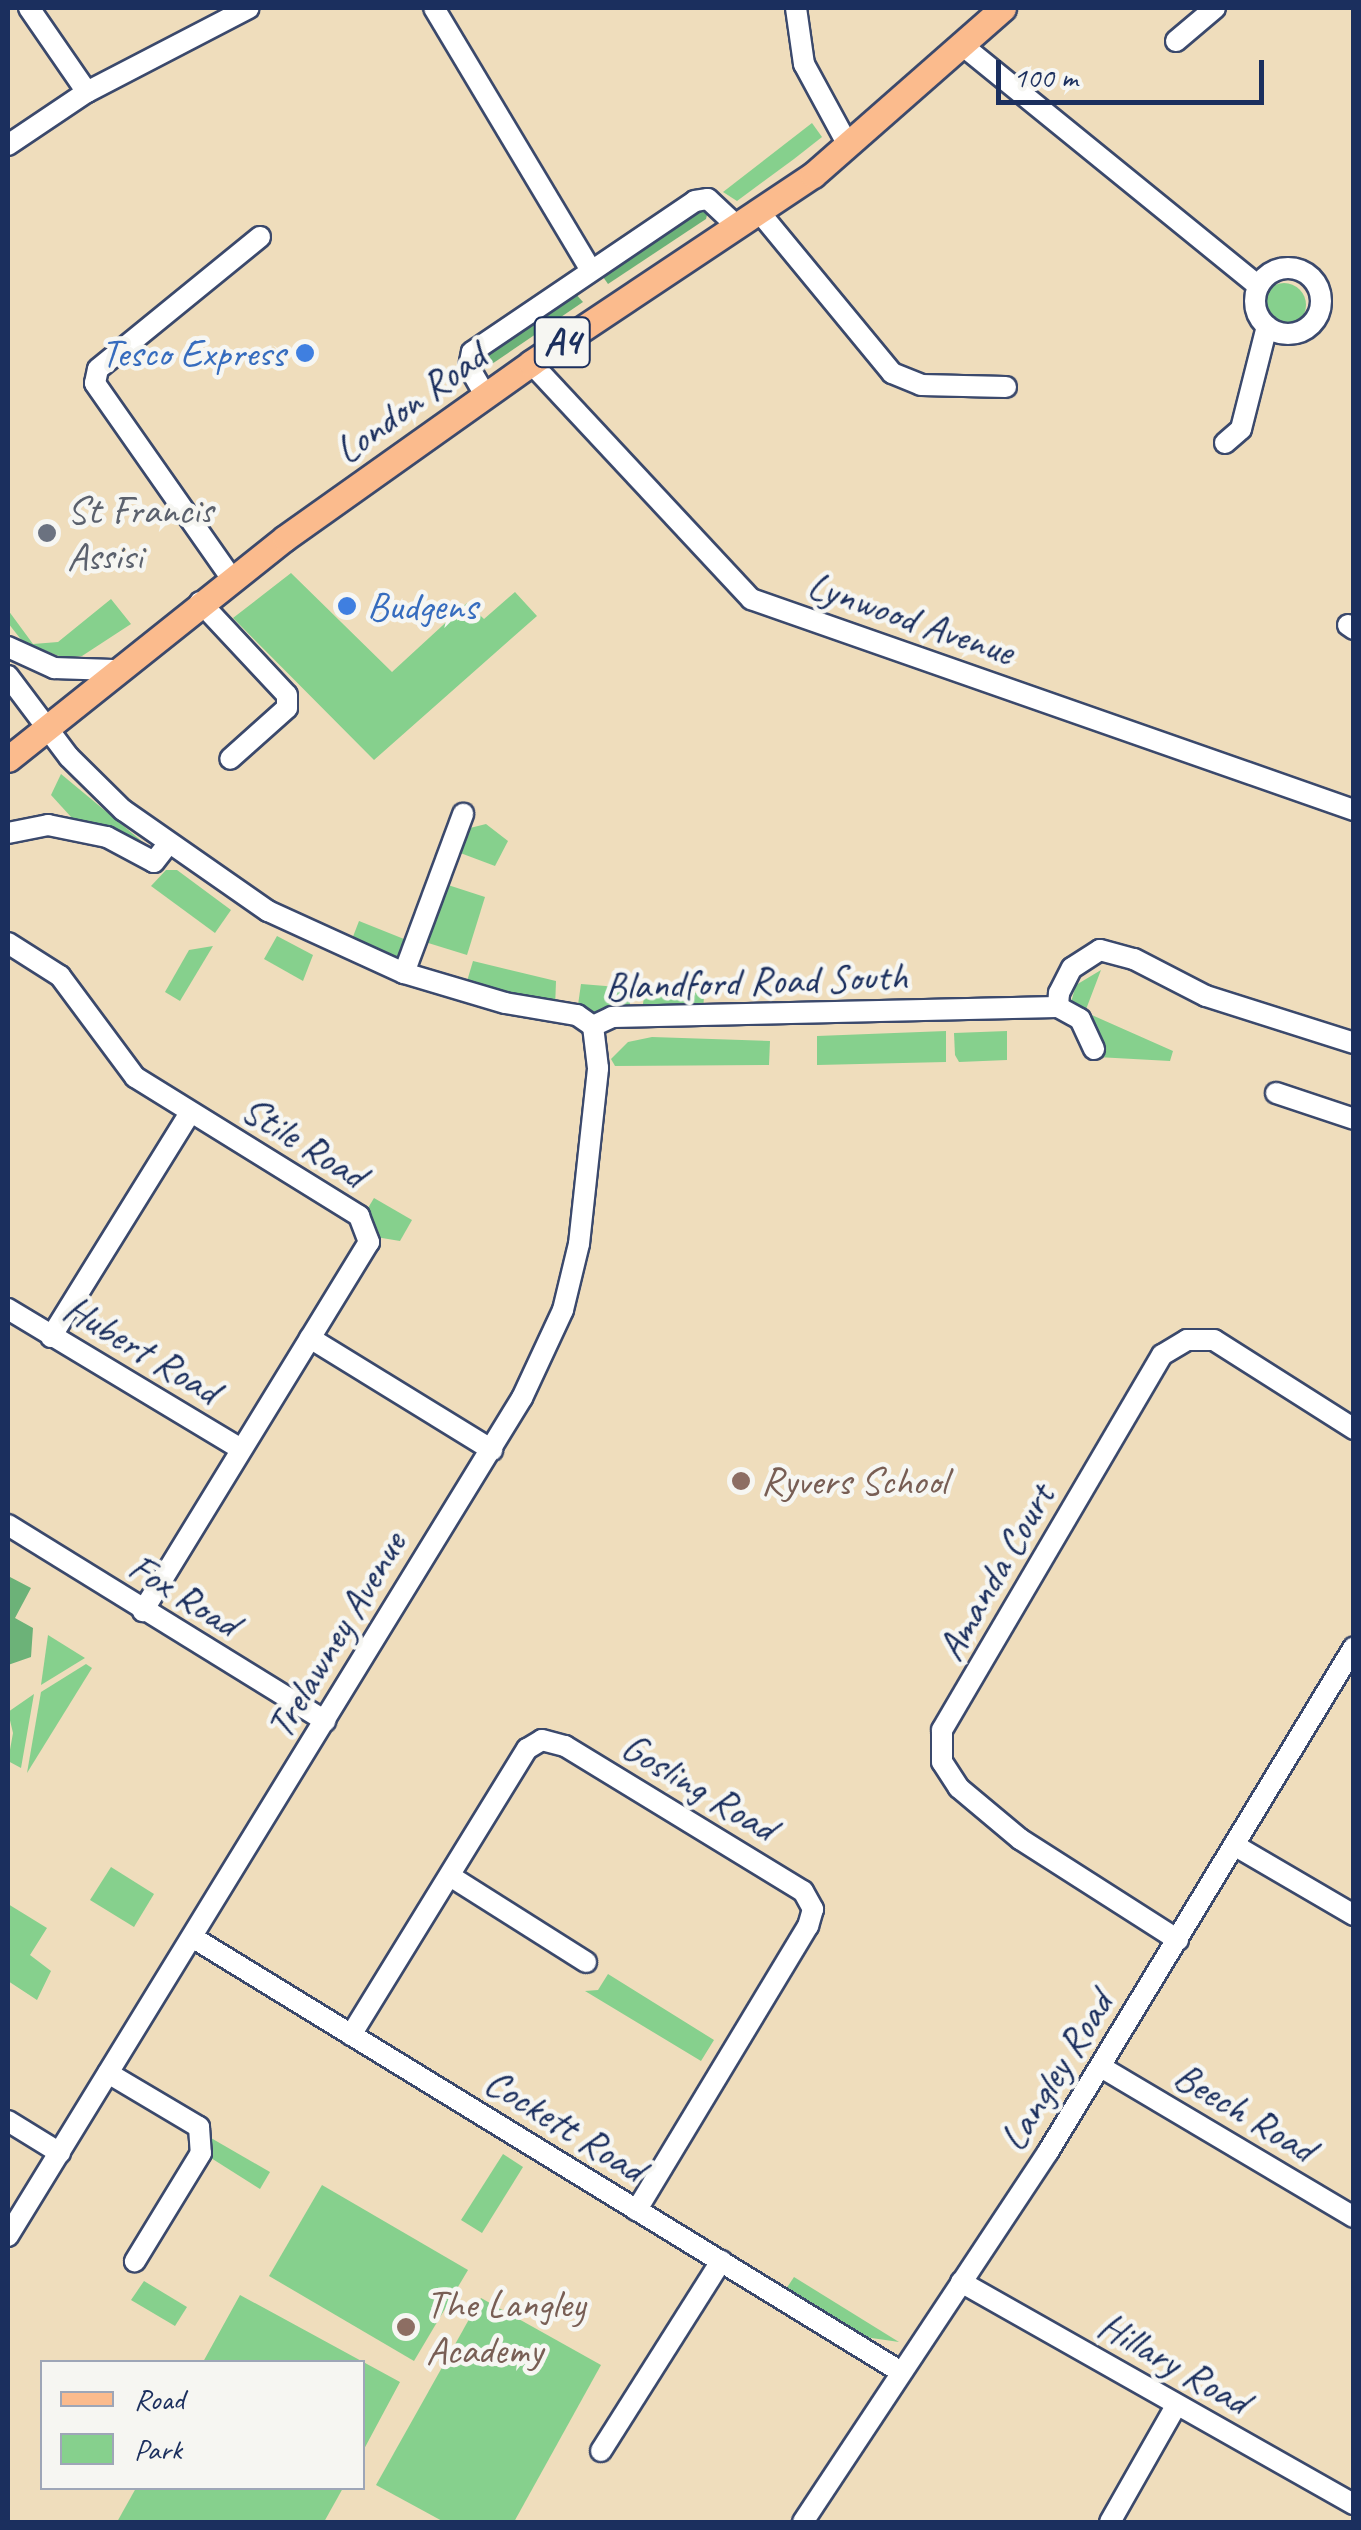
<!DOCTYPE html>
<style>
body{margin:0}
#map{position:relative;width:1361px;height:2530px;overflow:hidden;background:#efddbc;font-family:Caveat,sans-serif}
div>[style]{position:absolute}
.green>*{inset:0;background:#86d08d}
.round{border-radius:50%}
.forest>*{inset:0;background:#6cb278}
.roads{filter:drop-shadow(2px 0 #3b496c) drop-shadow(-2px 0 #3b496c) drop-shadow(0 2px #3b496c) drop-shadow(0 -2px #3b496c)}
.minor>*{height:20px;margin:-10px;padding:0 10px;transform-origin:10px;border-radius:10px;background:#fff}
.minor>.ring{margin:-10px;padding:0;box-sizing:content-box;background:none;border:20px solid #fff;border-radius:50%}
.major>*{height:25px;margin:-12.5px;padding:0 12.5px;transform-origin:12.5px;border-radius:12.5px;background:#fbbb8d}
.dots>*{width:28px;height:28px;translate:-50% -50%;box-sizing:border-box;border:5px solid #f6f6f2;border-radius:50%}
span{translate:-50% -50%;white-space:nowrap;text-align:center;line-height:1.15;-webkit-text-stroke:9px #f6f6f2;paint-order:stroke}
.shield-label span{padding:2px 8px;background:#f6f6f2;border:2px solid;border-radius:8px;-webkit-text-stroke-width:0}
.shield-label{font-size:38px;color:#1b2f5e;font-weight:700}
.shop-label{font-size:40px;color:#366cbe}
.right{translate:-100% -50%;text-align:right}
.left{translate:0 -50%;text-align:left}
.street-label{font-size:40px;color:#1b2f5e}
.worship-label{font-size:40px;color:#5b616d}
.education-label{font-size:40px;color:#785e54}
.frame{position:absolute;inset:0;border:10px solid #1b2f5e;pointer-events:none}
.legend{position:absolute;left:40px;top:2360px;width:325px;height:130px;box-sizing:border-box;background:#f6f6f2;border:2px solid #9ea6b7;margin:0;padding:12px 18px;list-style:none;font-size:30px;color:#1b2f5e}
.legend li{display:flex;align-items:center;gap:20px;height:50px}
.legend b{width:50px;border:2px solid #9ea6b7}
.scale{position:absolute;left:996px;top:60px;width:268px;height:45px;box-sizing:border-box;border:5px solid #1b2f5e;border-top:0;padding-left:12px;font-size:30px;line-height:35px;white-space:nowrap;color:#1b2f5e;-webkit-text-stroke:8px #f6f6f2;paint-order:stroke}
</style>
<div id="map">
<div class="green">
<i style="clip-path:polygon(812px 123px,822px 137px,794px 159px,737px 201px,723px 192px)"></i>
<i class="round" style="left:1262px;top:283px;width:44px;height:44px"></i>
<i style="clip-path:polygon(291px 573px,392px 672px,467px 603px,484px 619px,515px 592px,537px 616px,374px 760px,233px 618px)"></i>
<i style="clip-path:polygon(111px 599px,131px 624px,82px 656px,64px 658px,23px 642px,8px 623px,8px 610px,33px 644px,58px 642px)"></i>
<i style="clip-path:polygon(61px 774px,150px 848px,153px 853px,82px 829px,51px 795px)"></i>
<i style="clip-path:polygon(486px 824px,508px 841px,495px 866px,455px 851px,470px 828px)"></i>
<i style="clip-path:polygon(166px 870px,177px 870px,231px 910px,215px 933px,151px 886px)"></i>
<i style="clip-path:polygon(448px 885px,485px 897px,467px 955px,425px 942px)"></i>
<i style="clip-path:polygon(359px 921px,404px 939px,401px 958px,394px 962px,349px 947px)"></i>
<i style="clip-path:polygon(277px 936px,313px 955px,303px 981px,264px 959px)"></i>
<i style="clip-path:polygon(213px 946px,180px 1001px,165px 992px,189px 950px)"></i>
<i style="clip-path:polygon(473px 961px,556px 981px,555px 1009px,465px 988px)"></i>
<i style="clip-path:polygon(1101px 970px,1085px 1012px,1173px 1051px,1170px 1061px,1097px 1057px,1080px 1028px,1065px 1023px,1076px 985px)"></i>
<i style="clip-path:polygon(581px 984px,630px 988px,630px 1017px,577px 1012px)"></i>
<i style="clip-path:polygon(646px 985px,704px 994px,703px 1016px,641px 1016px)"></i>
<i style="clip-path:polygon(946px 1031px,946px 1062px,817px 1065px,817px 1036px)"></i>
<i style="clip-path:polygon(1007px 1031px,1007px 1060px,959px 1062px,955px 1055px,954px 1033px)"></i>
<i style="clip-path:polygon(652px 1037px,770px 1041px,769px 1065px,615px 1066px,611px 1059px,628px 1042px)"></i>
<i style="clip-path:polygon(374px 1198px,412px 1220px,400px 1241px,376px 1237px,362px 1218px)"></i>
<i style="clip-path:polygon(48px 1635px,85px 1658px,41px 1685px)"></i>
<i style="clip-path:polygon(86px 1664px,92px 1668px,27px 1773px,41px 1692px)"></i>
<i style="clip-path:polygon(34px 1694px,21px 1768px,8px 1761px,13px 1733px,8px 1712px)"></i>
<i style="clip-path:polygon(111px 1867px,154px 1894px,134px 1927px,90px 1900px)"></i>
<i style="clip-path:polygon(8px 1904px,47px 1928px,30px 1955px,51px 1971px,37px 2000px,8px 1981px)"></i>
<i style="clip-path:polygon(608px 1974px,714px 2040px,701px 2061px,585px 1991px,598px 1990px)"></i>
<i style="clip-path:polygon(211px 2138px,270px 2172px,260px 2189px,211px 2158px)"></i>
<i style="clip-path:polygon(503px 2154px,523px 2167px,482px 2233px,461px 2220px)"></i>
<i style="clip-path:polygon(322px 2185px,468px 2270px,414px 2361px,269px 2276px)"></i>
<i style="clip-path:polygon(794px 2277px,899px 2342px,858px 2336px,784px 2292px)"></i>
<i style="clip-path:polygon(144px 2281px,187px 2307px,175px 2326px,131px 2300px)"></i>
<i style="clip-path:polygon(240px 2295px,400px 2382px,363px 2451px,362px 2362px,203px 2362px)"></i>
<i style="clip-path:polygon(481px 2298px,601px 2365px,514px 2522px,444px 2522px,376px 2485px)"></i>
<i style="clip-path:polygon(136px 2488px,343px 2488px,324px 2522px,117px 2522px)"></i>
</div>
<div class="forest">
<i style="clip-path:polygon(698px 209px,708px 211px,706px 219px,608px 284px,601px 274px)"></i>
<i style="clip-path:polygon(574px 292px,583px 302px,483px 370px,484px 352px)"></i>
<i style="clip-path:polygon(10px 1577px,31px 1588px,15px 1618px,33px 1628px,31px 1657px,8px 1665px)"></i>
</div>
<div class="roads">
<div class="minor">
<i style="left:29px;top:8px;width:102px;rotate:55.4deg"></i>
<i style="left:434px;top:8px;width:305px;rotate:59.1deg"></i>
<i style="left:796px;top:8px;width:57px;rotate:81.9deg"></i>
<i style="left:804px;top:64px;width:94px;rotate:61.5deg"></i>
<i style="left:1176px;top:41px;width:51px;rotate:-40.2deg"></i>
<i style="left:962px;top:45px;width:382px;rotate:39.1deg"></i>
<i style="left:8px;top:145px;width:95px;rotate:-33.9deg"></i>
<i style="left:87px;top:92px;width:182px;rotate:-27.4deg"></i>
<i style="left:761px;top:214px;width:206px;rotate:50.5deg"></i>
<i style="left:892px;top:373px;width:31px;rotate:22deg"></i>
<i style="left:921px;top:385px;width:85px;rotate:1.3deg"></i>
<i class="ring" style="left:1255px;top:268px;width:46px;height:46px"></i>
<i style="left:531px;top:363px;width:323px;rotate:47deg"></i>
<i style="left:751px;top:599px;width:639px;rotate:19.29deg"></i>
<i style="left:485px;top:395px;width:32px;rotate:-120deg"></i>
<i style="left:469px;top:367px;width:15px;rotate:-79deg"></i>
<i style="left:472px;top:352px;width:269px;rotate:-34.1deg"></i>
<i style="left:695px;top:201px;width:13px;rotate:-9deg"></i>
<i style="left:708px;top:199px;width:42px;rotate:43.1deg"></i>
<i style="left:1225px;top:443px;width:21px;rotate:-41deg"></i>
<i style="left:1241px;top:429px;width:106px;rotate:-75.8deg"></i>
<i style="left:232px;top:579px;width:239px;rotate:-125deg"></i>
<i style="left:95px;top:383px;width:14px;rotate:-78deg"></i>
<i style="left:98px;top:369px;width:209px;rotate:-39.2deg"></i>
<i style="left:200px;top:602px;width:127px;rotate:46.9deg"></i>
<i style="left:287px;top:695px;width:13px;rotate:90deg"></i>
<i style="left:287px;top:708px;width:76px;rotate:138.2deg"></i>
<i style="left:1348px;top:625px;width:7px;rotate:34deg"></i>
<i style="left:8px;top:647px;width:51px;rotate:24.5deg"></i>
<i style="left:54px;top:668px;width:59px;rotate:1.9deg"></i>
<i style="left:8px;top:676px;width:101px;rotate:53deg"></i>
<i style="left:69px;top:757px;width:76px;rotate:44.5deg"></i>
<i style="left:123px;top:810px;width:177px;rotate:34.9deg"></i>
<i style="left:268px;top:911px;width:149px;rotate:24.5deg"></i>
<i style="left:404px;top:973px;width:105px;rotate:16.5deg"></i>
<i style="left:505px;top:1003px;width:73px;rotate:9.5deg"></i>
<i style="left:577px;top:1015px;width:19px;rotate:35deg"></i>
<i style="left:8px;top:833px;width:41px;rotate:-11.3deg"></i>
<i style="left:48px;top:825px;width:60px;rotate:11.5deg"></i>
<i style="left:107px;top:837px;width:53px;rotate:28deg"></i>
<i style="left:154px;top:862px;width:24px;rotate:-52deg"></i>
<i style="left:8px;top:943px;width:62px;rotate:32.4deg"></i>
<i style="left:60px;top:976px;width:126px;rotate:53.4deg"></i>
<i style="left:135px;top:1077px;width:264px;rotate:31.8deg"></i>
<i style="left:359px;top:1216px;width:28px;rotate:69deg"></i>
<i style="left:369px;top:1242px;width:433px;rotate:121.5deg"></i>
<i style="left:404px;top:973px;width:170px;rotate:-69.6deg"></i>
<i style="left:593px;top:1026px;width:21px;rotate:-25deg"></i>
<i style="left:612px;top:1017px;width:446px;rotate:-1.3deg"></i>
<i style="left:1094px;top:1049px;width:33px;rotate:-115deg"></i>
<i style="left:1080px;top:1019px;width:25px;rotate:-151deg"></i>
<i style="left:1058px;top:1007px;width:14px;rotate:-86deg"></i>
<i style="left:1059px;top:993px;width:28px;rotate:-63deg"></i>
<i style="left:1072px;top:968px;width:33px;rotate:-33deg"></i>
<i style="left:1100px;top:950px;width:35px;rotate:15deg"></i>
<i style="left:1134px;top:959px;width:81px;rotate:27.2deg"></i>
<i style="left:1206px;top:996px;width:155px;rotate:17.6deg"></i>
<i style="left:1276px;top:1093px;width:82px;rotate:18.4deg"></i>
<i style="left:8px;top:1309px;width:272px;rotate:31deg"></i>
<i style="left:51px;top:1337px;width:264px;rotate:-58.2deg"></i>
<i style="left:310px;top:1338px;width:214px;rotate:31.6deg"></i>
<i style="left:8px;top:1525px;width:373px;rotate:31.7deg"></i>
<i style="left:1234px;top:1845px;width:139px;rotate:30.3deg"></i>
<i style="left:450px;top:1876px;width:161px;rotate:32.3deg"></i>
<i style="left:192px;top:1937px;width:832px;rotate:31.53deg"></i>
<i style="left:1178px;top:1940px;width:188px;rotate:-147.4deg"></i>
<i style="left:1020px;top:1839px;width:80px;rotate:-140.1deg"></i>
<i style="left:959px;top:1788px;width:31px;rotate:-123deg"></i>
<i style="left:942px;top:1762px;width:32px;rotate:-90deg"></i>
<i style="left:942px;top:1730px;width:435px;rotate:-59.6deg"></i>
<i style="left:1162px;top:1355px;width:29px;rotate:-31deg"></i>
<i style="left:1187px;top:1340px;width:27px"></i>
<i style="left:1214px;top:1340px;width:166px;rotate:32.4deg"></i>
<i style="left:351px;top:2035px;width:336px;rotate:-58.4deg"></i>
<i style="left:527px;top:1749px;width:17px;rotate:-31deg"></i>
<i style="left:542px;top:1740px;width:24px;rotate:15deg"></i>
<i style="left:565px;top:1746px;width:279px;rotate:31.4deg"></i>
<i style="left:803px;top:1891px;width:21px;rotate:61deg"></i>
<i style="left:813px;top:1909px;width:18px;rotate:106deg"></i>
<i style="left:808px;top:1926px;width:332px;rotate:121.1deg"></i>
<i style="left:1101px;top:2067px;width:294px;rotate:30.7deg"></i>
<i style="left:108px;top:2073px;width:106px;rotate:30.7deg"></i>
<i style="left:199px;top:2127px;width:26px;rotate:86deg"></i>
<i style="left:201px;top:2153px;width:127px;rotate:121.4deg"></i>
<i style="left:8px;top:2121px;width:61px;rotate:31.6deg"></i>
<i style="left:8px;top:2236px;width:983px;rotate:-58.48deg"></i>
<i style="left:522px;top:1398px;width:97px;rotate:-65deg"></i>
<i style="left:563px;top:1310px;width:68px;rotate:-76.4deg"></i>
<i style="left:579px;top:1244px;width:177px;rotate:-83.8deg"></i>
<i style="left:598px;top:1068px;width:42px;rotate:-96.8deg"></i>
<i style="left:961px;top:2282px;width:451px;rotate:29.5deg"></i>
<i style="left:601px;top:2451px;width:225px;rotate:-57.7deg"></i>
<i style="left:803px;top:2522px;width:444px;rotate:-56.5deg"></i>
<i style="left:1048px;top:2152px;width:590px;rotate:-58.79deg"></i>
<i style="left:1110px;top:2522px;width:133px;rotate:-60.4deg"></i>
</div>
<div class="major">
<i style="left:8px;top:759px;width:354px;rotate:-38.6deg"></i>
<i style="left:285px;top:538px;width:302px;rotate:-35.4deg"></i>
<i style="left:531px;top:363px;width:339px;rotate:-33.7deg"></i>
<i style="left:813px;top:175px;width:253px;rotate:-41.3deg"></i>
</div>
</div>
<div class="dots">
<i style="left:305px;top:353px;background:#3f7fe0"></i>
<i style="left:47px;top:533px;background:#6b7280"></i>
<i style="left:347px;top:606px;background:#3f7fe0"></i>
<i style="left:741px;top:1481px;background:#8d6e63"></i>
<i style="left:406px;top:2327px;background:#8d6e63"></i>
</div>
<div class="shield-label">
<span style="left:562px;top:342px">A4</span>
</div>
<div class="shop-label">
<span class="right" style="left:285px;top:353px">Tesco Express</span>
<span class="left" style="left:367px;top:606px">Budgens</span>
</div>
<div class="street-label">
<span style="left:410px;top:403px;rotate:-36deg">London Road</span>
<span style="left:911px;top:618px;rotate:19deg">Lynwood Avenue</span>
<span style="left:756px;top:981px;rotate:-2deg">Blandford Road South</span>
<span style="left:304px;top:1142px;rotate:32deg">Stile Road</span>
<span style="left:142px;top:1349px;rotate:31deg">Hubert Road</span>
<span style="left:995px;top:1572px;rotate:-60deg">Amanda Court</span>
<span style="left:184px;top:1595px;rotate:32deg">Fox Road</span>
<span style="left:336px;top:1635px;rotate:-59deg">Trelawney Avenue</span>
<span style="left:699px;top:1787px;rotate:31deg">Gosling Road</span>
<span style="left:1056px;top:2071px;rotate:-58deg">Langley Road</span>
<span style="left:1245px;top:2112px;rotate:31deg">Beech Road</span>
<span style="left:565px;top:2125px;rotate:32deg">Cockett Road</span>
<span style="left:1174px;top:2363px;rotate:30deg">Hillary Road</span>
</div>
<div class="worship-label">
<span class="left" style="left:67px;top:533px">St Francis<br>Assisi</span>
</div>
<div class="education-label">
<span class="left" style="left:761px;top:1481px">Ryvers School</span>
<span class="left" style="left:426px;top:2327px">The Langley<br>Academy</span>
</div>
<div class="frame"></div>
<ul class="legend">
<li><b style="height:12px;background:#fbbb8d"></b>Road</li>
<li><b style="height:28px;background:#86d08d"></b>Park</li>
</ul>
<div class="scale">100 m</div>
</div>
